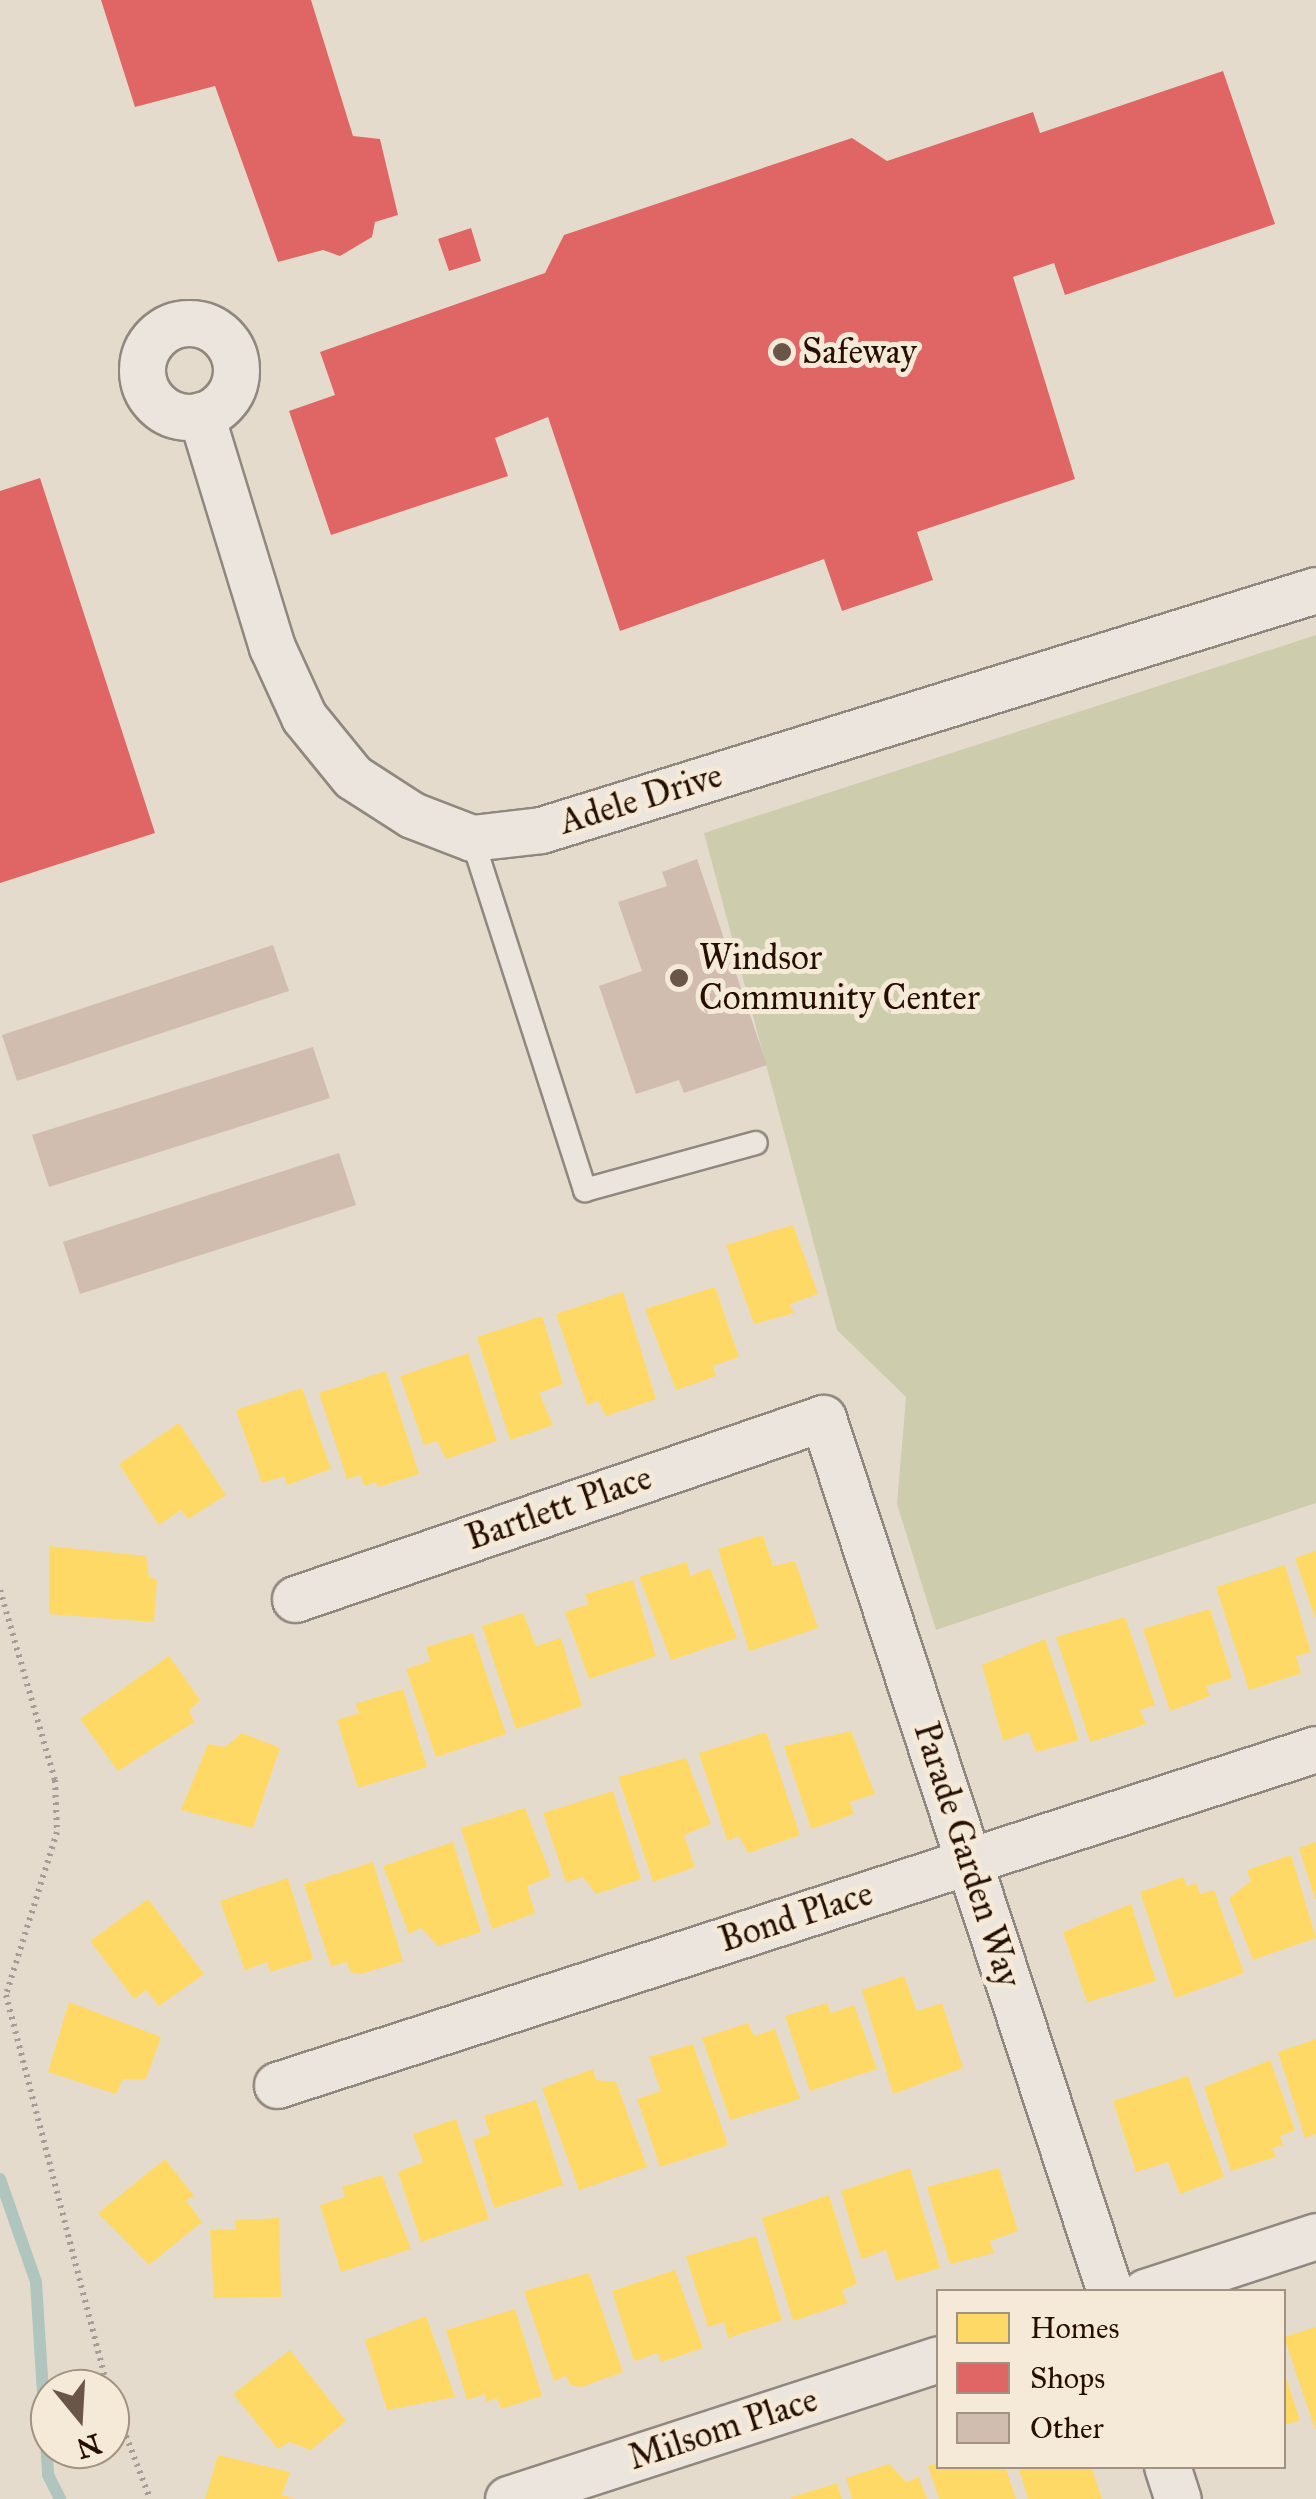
<!DOCTYPE html>
<style>
body{margin:0}
#map{position:relative;width:1316px;height:2499px;overflow:hidden;background:#e5dbcd;font-family:"IM FELL Great Primer",serif}
div>[style]{position:absolute}
.green>*{inset:0;background:#cdcdae}
.homes>*{inset:0;background:#ffd966}
.shops>*{inset:0;background:#e06666}
.stream>*{height:12px;margin:-6px;padding:0 6px;transform-origin:6px;border-radius:6px;background:#b0c5bd}
.building>*{inset:0;background:#d0bdb0}
.path>*{height:6px;margin-top:-3px;transform-origin:0;background:repeating-linear-gradient(90deg,#a49d96 0 2.5px,transparent 0 7.5px)}
.roads{filter:drop-shadow(2px 0 #90887e) drop-shadow(-2px 0 #90887e) drop-shadow(0 2px #90887e) drop-shadow(0 -2px #90887e)}
.service>*{height:22px;margin:-11px;padding:0 11px;transform-origin:11px;border-radius:11px;background:#ebe5de}
.minor>*{height:45px;margin:-22.5px;padding:0 22.5px;transform-origin:22.5px;border-radius:22.5px;background:#ebe5de}
.minor>.ring{margin:-22.5px;padding:0;box-sizing:content-box;background:none;border:45px solid #ebe5de;border-radius:50%}
.dots>*{width:28px;height:28px;translate:-50% -50%;box-sizing:border-box;border:5px solid #f5e9d8;border-radius:50%}
span{translate:-50% -50%;white-space:nowrap;text-align:center;line-height:1.15;-webkit-text-stroke:10px #f5e9d8;paint-order:stroke}
.poi-label{font-size:35px;color:#260f00}
.left{translate:0 -50%;text-align:left}
.street-label{font-size:35px;color:#260f00}
.legend{position:absolute;left:936px;top:2289px;width:350px;height:180px;box-sizing:border-box;background:#f5e9d8;border:2px solid #a29282;margin:0;padding:12px 18px;list-style:none;font-size:30px;color:#260f00}
.legend li{display:flex;align-items:center;gap:20px;height:50px}
.legend b{width:50px;border:2px solid #a29282}
.north{position:absolute;left:30px;top:2369px;width:100px;height:100px;box-sizing:border-box;background:#f5e9d8;border:2px solid #a29282;border-radius:50%;rotate:162deg;font-size:28px;font-weight:700;line-height:40px;text-align:center;color:#260f00}
.north::after{content:'';display:block;margin:auto;width:35px;height:45px;background:#695648;clip-path:polygon(50% 0,100% 100%,50% 72%,0 100%)}
</style>
<div id="map">
<div class="green">
<i style="clip-path:polygon(1316px 635px,1316px 1503px,936px 1630px,897px 1504px,906px 1397px,837px 1330px,704px 833px)"></i>
</div>
<div class="homes">
<i style="clip-path:polygon(793px 1225px,818px 1294px,790px 1304px,794px 1313px,754px 1324px,726px 1245px)"></i>
<i style="clip-path:polygon(715px 1287px,739px 1357px,713px 1366px,716px 1376px,676px 1390px,645px 1309px)"></i>
<i style="clip-path:polygon(623px 1292px,656px 1399px,606px 1416px,598px 1401px,587px 1405px,556px 1314px)"></i>
<i style="clip-path:polygon(542px 1316px,563px 1384px,539px 1393px,553px 1425px,510px 1440px,477px 1337px)"></i>
<i style="clip-path:polygon(468px 1353px,497px 1441px,446px 1459px,437px 1441px,424px 1445px,400px 1376px)"></i>
<i style="clip-path:polygon(386px 1371px,419px 1474px,378px 1487px,376px 1482px,364px 1486px,360px 1475px,347px 1479px,319px 1393px)"></i>
<i style="clip-path:polygon(302px 1388px,331px 1469px,287px 1485px,284px 1476px,262px 1483px,236px 1410px)"></i>
<i style="clip-path:polygon(179px 1423px,226px 1495px,188px 1519px,181px 1510px,159px 1525px,119px 1464px)"></i>
<i style="clip-path:polygon(763px 1535px,773px 1566px,795px 1561px,818px 1628px,749px 1651px,718px 1549px)"></i>
<i style="clip-path:polygon(49px 1546px,146px 1556px,149px 1577px,157px 1580px,154px 1622px,49px 1614px)"></i>
<i style="clip-path:polygon(1316px 1551px,1316px 1618px,1315px 1618px,1295px 1558px)"></i>
<i style="clip-path:polygon(687px 1562px,690px 1576px,710px 1568px,737px 1638px,671px 1660px,639px 1577px)"></i>
<i style="clip-path:polygon(1285px 1565px,1311px 1652px,1296px 1656px,1301px 1673px,1249px 1690px,1216px 1587px)"></i>
<i style="clip-path:polygon(633px 1580px,656px 1656px,589px 1679px,565px 1612px,589px 1604px,585px 1594px)"></i>
<i style="clip-path:polygon(1210px 1609px,1232px 1678px,1206px 1686px,1210px 1696px,1170px 1711px,1143px 1629px)"></i>
<i style="clip-path:polygon(523px 1613px,536px 1646px,561px 1638px,582px 1706px,516px 1729px,482px 1626px)"></i>
<i style="clip-path:polygon(1125px 1617px,1155px 1705px,1140px 1710px,1146px 1724px,1090px 1742px,1056px 1637px)"></i>
<i style="clip-path:polygon(473px 1633px,506px 1734px,436px 1757px,406px 1669px,430px 1661px,426px 1647px)"></i>
<i style="clip-path:polygon(1045px 1639px,1079px 1740px,1036px 1752px,1029px 1732px,1003px 1741px,982px 1665px)"></i>
<i style="clip-path:polygon(169px 1656px,200px 1700px,189px 1710px,194px 1722px,118px 1771px,80px 1719px)"></i>
<i style="clip-path:polygon(403px 1689px,427px 1767px,358px 1788px,337px 1720px,359px 1713px,355px 1704px)"></i>
<i style="clip-path:polygon(851px 1731px,875px 1794px,850px 1802px,854px 1814px,811px 1829px,784px 1746px)"></i>
<i style="clip-path:polygon(766px 1732px,800px 1835px,748px 1853px,739px 1836px,727px 1841px,699px 1753px)"></i>
<i style="clip-path:polygon(242px 1733px,280px 1748px,253px 1828px,181px 1810px,208px 1744px,225px 1747px)"></i>
<i style="clip-path:polygon(686px 1758px,711px 1824px,684px 1835px,695px 1867px,653px 1882px,618px 1777px)"></i>
<i style="clip-path:polygon(613px 1791px,641px 1879px,596px 1894px,583px 1877px,566px 1882px,543px 1813px)"></i>
<i style="clip-path:polygon(525px 1808px,551px 1876px,527px 1886px,535px 1913px,492px 1929px,461px 1828px)"></i>
<i style="clip-path:polygon(453px 1842px,481px 1932px,438px 1946px,421px 1928px,409px 1934px,383px 1866px)"></i>
<i style="clip-path:polygon(1316px 1842px,1316px 1899px,1315px 1899px,1299px 1848px)"></i>
<i style="clip-path:polygon(1291px 1855px,1316px 1938px,1253px 1960px,1229px 1898px,1251px 1881px,1247px 1870px)"></i>
<i style="clip-path:polygon(373px 1862px,403px 1961px,361px 1974px,350px 1972px,347px 1962px,331px 1966px,304px 1884px)"></i>
<i style="clip-path:polygon(1183px 1877px,1187px 1886px,1196px 1883px,1200px 1894px,1214px 1890px,1244px 1973px,1175px 1998px,1140px 1892px)"></i>
<i style="clip-path:polygon(288px 1878px,313px 1959px,270px 1972px,267px 1962px,245px 1970px,220px 1901px)"></i>
<i style="clip-path:polygon(148px 1899px,204px 1974px,159px 2006px,146px 1990px,134px 1999px,90px 1941px)"></i>
<i style="clip-path:polygon(1131px 1904px,1156px 1981px,1087px 2002px,1063px 1932px)"></i>
<i style="clip-path:polygon(904px 1976px,917px 2011px,942px 2003px,963px 2068px,893px 2094px,862px 1990px)"></i>
<i style="clip-path:polygon(69px 2002px,161px 2037px,146px 2079px,123px 2079px,116px 2094px,48px 2072px)"></i>
<i style="clip-path:polygon(827px 2003px,831px 2013px,854px 2005px,877px 2069px,810px 2091px,785px 2016px)"></i>
<i style="clip-path:polygon(748px 2023px,754px 2036px,775px 2029px,800px 2099px,730px 2120px,702px 2038px)"></i>
<i style="clip-path:polygon(1316px 2039px,1316px 2134px,1305px 2138px,1278px 2052px)"></i>
<i style="clip-path:polygon(693px 2044px,728px 2145px,660px 2167px,637px 2099px,661px 2091px,649px 2057px)"></i>
<i style="clip-path:polygon(1270px 2060px,1295px 2130px,1280px 2136px,1283px 2145px,1272px 2148px,1276px 2157px,1231px 2171px,1204px 2087px)"></i>
<i style="clip-path:polygon(593px 2069px,596px 2080px,616px 2082px,647px 2167px,579px 2190px,542px 2088px)"></i>
<i style="clip-path:polygon(1188px 2076px,1224px 2177px,1180px 2194px,1168px 2162px,1136px 2172px,1113px 2101px)"></i>
<i style="clip-path:polygon(536px 2100px,563px 2185px,494px 2208px,473px 2140px,490px 2134px,484px 2116px)"></i>
<i style="clip-path:polygon(456px 2119px,489px 2219px,421px 2242px,398px 2172px,423px 2162px,413px 2134px)"></i>
<i style="clip-path:polygon(165px 2159px,194px 2196px,186px 2200px,202px 2222px,149px 2265px,98px 2213px)"></i>
<i style="clip-path:polygon(910px 2168px,940px 2268px,896px 2281px,886px 2250px,861px 2259px,841px 2191px)"></i>
<i style="clip-path:polygon(999px 2168px,1018px 2231px,990px 2241px,994px 2253px,950px 2264px,927px 2187px)"></i>
<i style="clip-path:polygon(382px 2175px,411px 2249px,341px 2272px,320px 2205px,345px 2197px,342px 2187px)"></i>
<i style="clip-path:polygon(829px 2195px,857px 2284px,842px 2290px,847px 2303px,793px 2321px,762px 2218px)"></i>
<i style="clip-path:polygon(279px 2218px,281px 2297px,214px 2298px,210px 2230px,236px 2229px,235px 2220px)"></i>
<i style="clip-path:polygon(756px 2236px,782px 2320px,728px 2338px,724px 2322px,708px 2327px,686px 2256px)"></i>
<i style="clip-path:polygon(675px 2270px,703px 2348px,661px 2362px,658px 2353px,634px 2361px,612px 2291px)"></i>
<i style="clip-path:polygon(589px 2273px,623px 2372px,581px 2387px,570px 2385px,566px 2376px,554px 2381px,524px 2291px)"></i>
<i style="clip-path:polygon(515px 2309px,542px 2396px,501px 2409px,497px 2398px,486px 2402px,485px 2394px,467px 2400px,446px 2330px)"></i>
<i style="clip-path:polygon(426px 2316px,455px 2397px,387px 2410px,365px 2340px)"></i>
<i style="clip-path:polygon(1316px 2327px,1316px 2429px,1315px 2429px,1284px 2337px)"></i>
<i style="clip-path:polygon(290px 2350px,346px 2421px,311px 2450px,289px 2442px,278px 2449px,233px 2394px)"></i>
<i style="clip-path:polygon(1284px 2372px,1300px 2420px,1284px 2425px)"></i>
<i style="clip-path:polygon(218px 2455px,290px 2472px,282px 2495px,296px 2499px,205px 2499px)"></i>
<i style="clip-path:polygon(938px 2463px,1005px 2466px,1016px 2499px,939px 2499px,928px 2466px)"></i>
<i style="clip-path:polygon(889px 2464px,906px 2482px,919px 2477px,927px 2499px,852px 2499px,846px 2478px)"></i>
<i style="clip-path:polygon(1018px 2466px,1091px 2466px,1102px 2499px,1028px 2499px)"></i>
<i style="clip-path:polygon(837px 2483px,842px 2499px,790px 2499px,789px 2498px)"></i>
</div>
<div class="shops">
<i style="clip-path:polygon(101px 0,311px 0,353px 136px,380px 139px,398px 215px,375px 222px,372px 237px,340px 256px,323px 250px,278px 262px,215px 86px,135px 107px)"></i>
<i style="clip-path:polygon(1223px 71px,1275px 224px,1065px 295px,1054px 263px,1013px 277px,1075px 479px,917px 532px,933px 580px,842px 611px,824px 559px,620px 631px,548px 417px,495px 438px,508px 476px,331px 535px,289px 411px,335px 395px,320px 352px,545px 273px,564px 235px,852px 138px,887px 161px,1033px 112px,1040px 133px)"></i>
<i style="clip-path:polygon(471px 228px,481px 261px,449px 271px,438px 239px)"></i>
<i style="clip-path:polygon(40px 478px,155px 833px,0 883px,0 491px)"></i>
</div>
<div class="stream">
<i style="left:0;top:2179px;width:109px;rotate:70.7deg"></i>
<i style="left:36px;top:2282px;width:193px;rotate:86.4deg"></i>
<i style="left:48px;top:2475px;width:27px;rotate:63deg"></i>
</div>
<div class="building">
<i style="clip-path:polygon(697px 859px,767px 1065px,684px 1093px,679px 1080px,636px 1094px,599px 986px,642px 971px,618px 902px,667px 886px,662px 872px)"></i>
<i style="clip-path:polygon(273px 945px,289px 991px,17px 1081px,2px 1035px)"></i>
<i style="clip-path:polygon(313px 1047px,330px 1098px,49px 1187px,32px 1135px)"></i>
<i style="clip-path:polygon(339px 1153px,356px 1205px,80px 1294px,63px 1242px)"></i>
</div>
<div class="path">
<i style="left:0;top:1590px;width:198px;rotate:73.9deg"></i>
<i style="left:55px;top:1780px;width:52px;rotate:87.8deg"></i>
<i style="left:57px;top:1832px;width:171px;rotate:107.4deg"></i>
<i style="left:6px;top:1995px;width:407px;rotate:75.5deg"></i>
<i style="left:110px;top:2394px;width:112px;rotate:69.1deg"></i>
</div>
<div class="roads">
<div class="service">
<i style="left:472px;top:838px;width:370px;rotate:72.2deg"></i>
<i style="left:585px;top:1190px;width:177px;rotate:-15.4deg"></i>
</div>
<div class="minor">
<i class="ring" style="left:142px;top:323px;width:49px;height:49px"></i>
<i style="left:201px;top:415px;width:243px;rotate:73deg"></i>
<i style="left:272px;top:647px;width:77px;rotate:65.4deg"></i>
<i style="left:304px;top:717px;width:77px;rotate:50.8deg"></i>
<i style="left:353px;top:777px;width:70px;rotate:32.8deg"></i>
<i style="left:412px;top:815px;width:64px;rotate:21deg"></i>
<i style="left:472px;top:838px;width:69px;rotate:-6.6deg"></i>
<i style="left:541px;top:830px;width:811px;rotate:-17.21deg"></i>
<i style="left:295px;top:1599px;width:558px;rotate:-18.92deg"></i>
<i style="left:823px;top:1418px;width:920px;rotate:71.82deg"></i>
<i style="left:277px;top:2085px;width:1092px;rotate:-17.92deg"></i>
<i style="left:1145px;top:2292px;width:180px;rotate:-18.1deg"></i>
<i style="left:1167px;top:2466px;width:35px;rotate:72deg"></i>
<i style="left:508px;top:2499px;width:452px;rotate:-18deg"></i>
</div>
</div>
<div class="dots">
<i style="left:782px;top:352px;background:#695648"></i>
<i style="left:679px;top:978px;background:#695648"></i>
</div>
<div class="poi-label">
<span class="left" style="left:802px;top:352px">Safeway</span>
<span class="left" style="left:699px;top:978px">Windsor<br>Community Center</span>
</div>
<div class="street-label">
<span style="left:641px;top:799px;rotate:-17deg">Adele Drive</span>
<span style="left:559px;top:1508px;rotate:-19deg">Bartlett Place</span>
<span style="left:967px;top:1855px;rotate:72deg">Parade Garden Way</span>
<span style="left:796px;top:1917px;rotate:-18deg">Bond Place</span>
<span style="left:723px;top:2429px;rotate:-18deg">Milsom Place</span>
</div>
<ul class="legend">
<li><b style="height:28px;background:#ffd966"></b>Homes</li>
<li><b style="height:28px;background:#e06666"></b>Shops</li>
<li><b style="height:28px;background:#d0bdb0"></b>Other</li>
</ul>
<div class="north">N</div>
</div>
